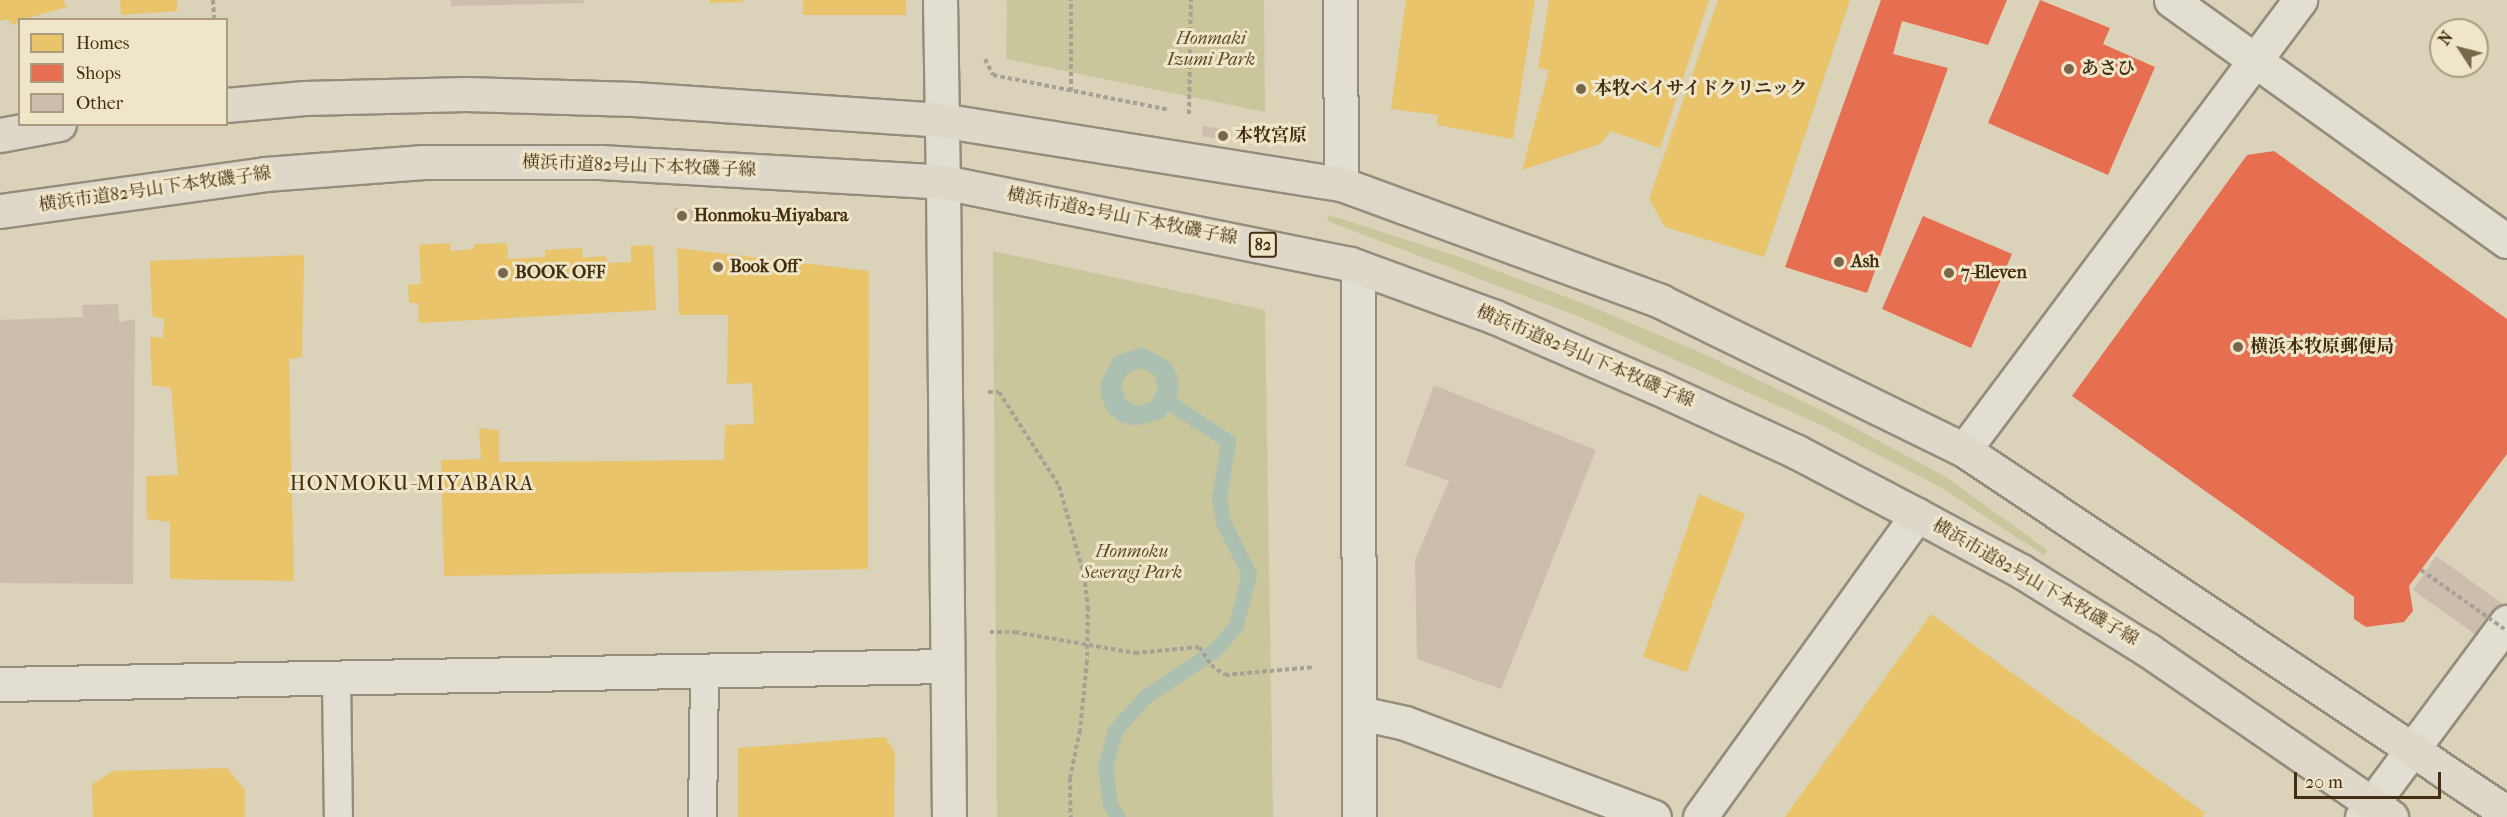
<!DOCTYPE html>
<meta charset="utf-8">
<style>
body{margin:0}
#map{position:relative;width:2507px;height:817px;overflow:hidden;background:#dad2b9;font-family:"IM FELL French Canon","Noto Serif JP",serif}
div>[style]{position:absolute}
.green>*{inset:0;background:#cac69c}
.water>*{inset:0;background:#abc0b1}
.homes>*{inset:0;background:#e9c46a}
.shops>*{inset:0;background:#e76f51}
.stream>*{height:15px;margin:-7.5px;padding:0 7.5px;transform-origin:7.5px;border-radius:7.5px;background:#abc0b1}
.building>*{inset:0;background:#ccbdac}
.path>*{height:4px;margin-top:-2px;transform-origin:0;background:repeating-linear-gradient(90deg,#a6a194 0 4.5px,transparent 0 7.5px)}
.roads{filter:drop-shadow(2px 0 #958d7c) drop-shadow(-2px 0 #958d7c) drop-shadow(0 2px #958d7c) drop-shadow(0 -2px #958d7c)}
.lane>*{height:27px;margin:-13.5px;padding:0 13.5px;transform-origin:13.5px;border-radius:13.5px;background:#e2ded1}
.street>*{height:33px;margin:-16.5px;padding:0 16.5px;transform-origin:16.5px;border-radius:16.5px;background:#e2ded1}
.secondary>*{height:33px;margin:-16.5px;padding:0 16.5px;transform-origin:16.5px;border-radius:16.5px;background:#e2ded1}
.primary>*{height:33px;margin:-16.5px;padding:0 16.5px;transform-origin:16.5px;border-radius:16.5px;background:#ddd8c9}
.path-bridge>*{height:4px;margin-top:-2px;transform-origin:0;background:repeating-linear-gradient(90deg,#a6a194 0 4.5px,transparent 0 7.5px)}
.dots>*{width:16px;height:16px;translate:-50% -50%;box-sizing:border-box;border:3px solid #efe6c9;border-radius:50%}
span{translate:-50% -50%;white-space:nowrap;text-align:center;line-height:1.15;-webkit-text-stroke:6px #efe6c9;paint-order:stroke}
.shield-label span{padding:2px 4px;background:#efe6c9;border:2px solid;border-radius:4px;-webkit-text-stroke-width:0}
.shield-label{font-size:16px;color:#452d12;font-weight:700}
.park-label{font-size:18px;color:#5d4a29;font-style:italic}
.poi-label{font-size:18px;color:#452d12;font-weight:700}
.left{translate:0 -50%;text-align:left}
.street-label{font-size:18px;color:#452d12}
.neighbourhood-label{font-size:20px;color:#452d12;letter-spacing:1.5px}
.legend{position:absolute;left:18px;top:18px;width:210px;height:108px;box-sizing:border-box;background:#efe6c9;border:2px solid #ab9c80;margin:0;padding:8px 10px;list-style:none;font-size:18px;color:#452d12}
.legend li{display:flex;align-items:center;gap:12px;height:30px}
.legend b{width:30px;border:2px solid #ab9c80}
.north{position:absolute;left:2429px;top:18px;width:60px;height:60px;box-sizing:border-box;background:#efe6c9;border:2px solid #ab9c80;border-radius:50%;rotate:306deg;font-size:16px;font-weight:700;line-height:24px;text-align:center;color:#452d12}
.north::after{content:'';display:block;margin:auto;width:21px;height:27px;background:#79674c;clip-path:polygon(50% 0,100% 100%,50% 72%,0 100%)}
.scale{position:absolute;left:2294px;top:772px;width:147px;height:27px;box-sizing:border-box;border:3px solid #452d12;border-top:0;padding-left:8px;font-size:18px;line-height:21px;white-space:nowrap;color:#452d12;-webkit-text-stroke:4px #efe6c9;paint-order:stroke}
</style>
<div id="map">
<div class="green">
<i style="clip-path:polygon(1007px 0,1264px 0,1265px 112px,1006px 59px)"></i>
<i style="clip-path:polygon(1329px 215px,1466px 259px,1585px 304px,1702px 353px,1825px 412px,1946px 477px,2047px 550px,2044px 555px,1940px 487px,1821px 425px,1580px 317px,1327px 221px)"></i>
<i style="clip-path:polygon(993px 251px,1265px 310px,1273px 817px,997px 817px)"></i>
</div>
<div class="water">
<i style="clip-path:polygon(evenodd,1143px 347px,1170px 362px,1177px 375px,1179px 391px,1164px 418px,1135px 426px,1120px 422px,1108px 412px,1101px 398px,1100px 383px,1115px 356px,1143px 347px,1141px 368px,1154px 375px,1158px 389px,1151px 402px,1137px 406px,1125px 399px,1121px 385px,1128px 373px,1141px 368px)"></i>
</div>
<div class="homes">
<i style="clip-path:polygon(0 0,63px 0,67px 7px,20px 20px,14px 25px,7px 19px,0 21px)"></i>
<i style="clip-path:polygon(120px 0,177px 0,177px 11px,121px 15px)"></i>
<i style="clip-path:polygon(710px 0,743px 0,743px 2px,710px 3px)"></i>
<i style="clip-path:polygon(803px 0,906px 0,906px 15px,803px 15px)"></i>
<i style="clip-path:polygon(1406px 0,1535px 0,1513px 139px,1437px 125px,1438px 115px,1391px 109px)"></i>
<i style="clip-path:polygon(1549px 0,1709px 0,1660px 148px,1611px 131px,1600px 144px,1522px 170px,1549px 70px,1538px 68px)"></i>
<i style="clip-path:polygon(1718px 0,1850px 0,1764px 257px,1665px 227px,1649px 199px)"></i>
<i style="clip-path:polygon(450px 243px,450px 251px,474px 249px,474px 244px,507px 243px,508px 259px,545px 257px,545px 250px,582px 248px,583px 258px,606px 256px,607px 263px,631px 262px,631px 246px,653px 245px,656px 310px,419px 323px,418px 303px,409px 303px,408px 285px,421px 284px,419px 245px)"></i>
<i style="clip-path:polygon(677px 248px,869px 271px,868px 569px,444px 576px,441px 460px,481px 459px,479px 428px,499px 430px,499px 462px,724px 460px,725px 425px,754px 424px,752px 383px,727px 384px,728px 315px,679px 315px)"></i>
<i style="clip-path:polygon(304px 255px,302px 357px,289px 359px,294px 581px,170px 579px,170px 522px,147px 519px,146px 476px,178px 475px,171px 388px,152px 385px,150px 337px,163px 338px,164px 319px,152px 316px,150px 261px)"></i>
<i style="clip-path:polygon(1699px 494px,1745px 514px,1687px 672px,1643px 657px)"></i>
<i style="clip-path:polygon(1931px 614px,2205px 813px,2203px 817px,1785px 817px)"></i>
<i style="clip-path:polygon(885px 737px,895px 753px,894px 817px,738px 817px,738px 748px)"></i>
<i style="clip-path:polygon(227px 768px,245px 790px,245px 817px,93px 817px,92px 784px,113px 771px)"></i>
</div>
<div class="shops">
<i style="clip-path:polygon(1881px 0,2007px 0,1988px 45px,1902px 21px,1893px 54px,1948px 68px,1867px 293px,1785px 267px)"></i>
<i style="clip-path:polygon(2040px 0,2110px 28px,2103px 44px,2155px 67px,2108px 175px,1988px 123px)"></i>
<i style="clip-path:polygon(2274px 151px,2507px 319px,2507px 454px,2409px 586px,2413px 611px,2404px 622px,2366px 627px,2354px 619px,2354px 597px,2072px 396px,2247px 155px)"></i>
<i style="clip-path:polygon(1923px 216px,2012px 254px,1971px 348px,1882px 309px)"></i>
</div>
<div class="stream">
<i style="left:1118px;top:817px;width:14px;rotate:-124deg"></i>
<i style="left:1110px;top:805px;width:38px;rotate:-97deg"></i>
<i style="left:1105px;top:767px;width:38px;rotate:-75deg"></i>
<i style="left:1115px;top:730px;width:45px;rotate:-47.7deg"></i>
<i style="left:1145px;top:697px;width:84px;rotate:-33.9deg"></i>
<i style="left:1215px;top:650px;width:33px;rotate:-50deg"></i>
<i style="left:1236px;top:625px;width:53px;rotate:-75.7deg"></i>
<i style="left:1249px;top:574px;width:58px;rotate:-116.6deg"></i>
<i style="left:1223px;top:522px;width:24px;rotate:-99deg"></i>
<i style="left:1219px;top:498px;width:58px;rotate:-81deg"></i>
<i style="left:1228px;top:441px;width:66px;rotate:-146.8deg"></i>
</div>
<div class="building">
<i style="clip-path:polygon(451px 0,584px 0,584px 3px,451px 6px)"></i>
<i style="clip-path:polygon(1203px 126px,1229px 130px,1227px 140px,1202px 136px)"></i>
<i style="clip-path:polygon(674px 208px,696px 210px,694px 221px,673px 220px)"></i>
<i style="clip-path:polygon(118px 304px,119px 322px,135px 319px,133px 584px,0 583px,0 320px,83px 317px,82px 305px)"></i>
<i style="clip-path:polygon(1434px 385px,1596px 450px,1501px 689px,1417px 659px,1415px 560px,1449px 481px,1405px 465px)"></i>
<i style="clip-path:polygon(2436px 556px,2507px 607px,2507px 657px,2413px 590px)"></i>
</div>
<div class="path">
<i style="left:213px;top:0;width:20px;rotate:87deg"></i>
<i style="left:985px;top:59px;width:18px;rotate:63deg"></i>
<i style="left:993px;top:75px;width:179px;rotate:11.2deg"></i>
<i style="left:1071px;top:91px;width:91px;rotate:-90deg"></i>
<i style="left:1189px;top:114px;width:114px;rotate:-89deg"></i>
<i style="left:988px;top:392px;width:11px"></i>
<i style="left:999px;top:392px;width:112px;rotate:57.4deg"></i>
<i style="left:1059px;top:486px;width:92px;rotate:74.3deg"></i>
<i style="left:1084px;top:575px;width:32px;rotate:83deg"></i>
<i style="left:1088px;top:607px;width:54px;rotate:91.1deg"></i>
<i style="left:1087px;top:661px;width:69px;rotate:95.8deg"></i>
<i style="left:1080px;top:730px;width:49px;rotate:101.8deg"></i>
<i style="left:1070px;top:778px;width:39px;rotate:89deg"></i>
<i style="left:990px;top:632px;width:25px"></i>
<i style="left:1015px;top:632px;width:122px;rotate:9.9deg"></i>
<i style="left:1135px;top:653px;width:64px;rotate:-5.4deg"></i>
<i style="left:1199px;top:647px;width:22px;rotate:56deg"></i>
<i style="left:1211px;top:665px;width:17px;rotate:36deg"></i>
<i style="left:1225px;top:675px;width:90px;rotate:-5.1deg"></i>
</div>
<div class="roads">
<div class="lane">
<i style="left:336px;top:679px;width:138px;rotate:89.2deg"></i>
<i style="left:702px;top:817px;width:146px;rotate:-89.2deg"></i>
</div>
<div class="street">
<i style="left:1340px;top:0;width:184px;rotate:89.7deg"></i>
<i style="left:2171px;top:0;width:413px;rotate:35.7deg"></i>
<i style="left:943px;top:182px;width:635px;rotate:89.46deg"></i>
<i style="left:1358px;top:267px;width:550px;rotate:89.9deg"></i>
<i style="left:1964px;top:450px;width:562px;rotate:-53.25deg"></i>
<i style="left:0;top:684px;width:945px;rotate:-1.09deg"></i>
<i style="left:1700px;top:817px;width:372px;rotate:-54.3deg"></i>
</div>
<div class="secondary">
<i style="left:940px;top:0;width:182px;rotate:89.1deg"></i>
<i style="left:1360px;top:713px;width:46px;rotate:12.5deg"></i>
<i style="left:1405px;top:723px;width:266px;rotate:20.7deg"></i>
<i style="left:2362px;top:817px;width:243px;rotate:-53.4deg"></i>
</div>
<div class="primary">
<i style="left:226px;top:105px;width:79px;rotate:-5.1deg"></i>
<i style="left:305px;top:98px;width:161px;rotate:-1.4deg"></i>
<i style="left:466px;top:94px;width:168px;rotate:1.7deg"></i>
<i style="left:634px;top:99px;width:307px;rotate:3.9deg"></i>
<i style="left:940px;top:120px;width:406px;rotate:9.1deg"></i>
<i style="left:1341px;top:184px;width:340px;rotate:20.1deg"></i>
<i style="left:1660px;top:301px;width:339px;rotate:26.1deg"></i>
<i style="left:1964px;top:450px;width:653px;rotate:33.76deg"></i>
<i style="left:0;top:135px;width:60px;rotate:-10.6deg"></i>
<i style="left:0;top:211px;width:268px;rotate:-7.9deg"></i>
<i style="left:265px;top:174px;width:159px;rotate:-4.3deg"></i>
<i style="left:424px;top:162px;width:176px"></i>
<i style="left:600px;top:162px;width:344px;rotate:3.3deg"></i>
<i style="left:943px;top:182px;width:415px;rotate:11.4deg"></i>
<i style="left:1350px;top:264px;width:154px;rotate:20.1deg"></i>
<i style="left:1495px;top:317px;width:176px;rotate:23.5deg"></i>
<i style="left:1656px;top:387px;width:155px;rotate:24.7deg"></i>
<i style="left:1797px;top:452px;width:136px;rotate:27.7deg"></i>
<i style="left:1917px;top:515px;width:118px;rotate:28.3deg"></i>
<i style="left:2021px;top:571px;width:150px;rotate:31.9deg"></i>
<i style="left:2148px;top:650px;width:295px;rotate:34.5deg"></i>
</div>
</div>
<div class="path-bridge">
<i style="left:2421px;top:570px;width:105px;rotate:35.3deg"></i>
</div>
<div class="dots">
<i style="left:2069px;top:69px;background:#79674c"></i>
<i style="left:1581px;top:89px;background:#79674c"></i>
<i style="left:1223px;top:136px;background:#79674c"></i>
<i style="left:682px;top:216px;background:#79674c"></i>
<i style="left:1839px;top:262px;background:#79674c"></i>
<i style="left:718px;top:267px;background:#79674c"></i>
<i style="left:503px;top:273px;background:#79674c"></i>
<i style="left:1949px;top:273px;background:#79674c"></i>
<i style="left:2238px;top:347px;background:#79674c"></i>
</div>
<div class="shield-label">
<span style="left:1263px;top:245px">82</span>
</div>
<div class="park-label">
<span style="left:1211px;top:50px">Honmaki<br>Izumi Park</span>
<span style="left:1132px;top:563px">Honmoku<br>Seseragi Park</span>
</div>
<div class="poi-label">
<span class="left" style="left:2081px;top:69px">あさひ</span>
<span class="left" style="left:1594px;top:89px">本牧ベイサイドクリニック</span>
<span class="left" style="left:1235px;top:136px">本牧宮原</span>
<span class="left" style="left:694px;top:216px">Honmoku-Miyabara</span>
<span class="left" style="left:1851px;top:262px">Ash</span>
<span class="left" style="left:730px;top:267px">Book Off</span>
<span class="left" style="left:515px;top:273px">BOOK OFF</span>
<span class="left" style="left:1961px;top:273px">7-Eleven</span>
<span class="left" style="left:2250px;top:347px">横浜本牧原郵便局</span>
</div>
<div class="street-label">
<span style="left:639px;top:167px;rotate:2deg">横浜市道82号山下本牧磯子線</span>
<span style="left:155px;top:190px;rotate:-8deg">横浜市道82号山下本牧磯子線</span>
<span style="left:1122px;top:217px;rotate:11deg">横浜市道82号山下本牧磯子線</span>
<span style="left:1585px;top:357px;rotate:23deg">横浜市道82号山下本牧磯子線</span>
<span style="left:2035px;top:583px;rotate:30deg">横浜市道82号山下本牧磯子線</span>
</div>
<div class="neighbourhood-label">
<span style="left:412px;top:483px">HONMOKU-MIYABARA</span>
</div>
<ul class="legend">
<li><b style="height:16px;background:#e9c46a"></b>Homes</li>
<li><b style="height:16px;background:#e76f51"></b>Shops</li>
<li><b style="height:16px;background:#ccbdac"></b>Other</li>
</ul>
<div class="north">N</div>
<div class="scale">20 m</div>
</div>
